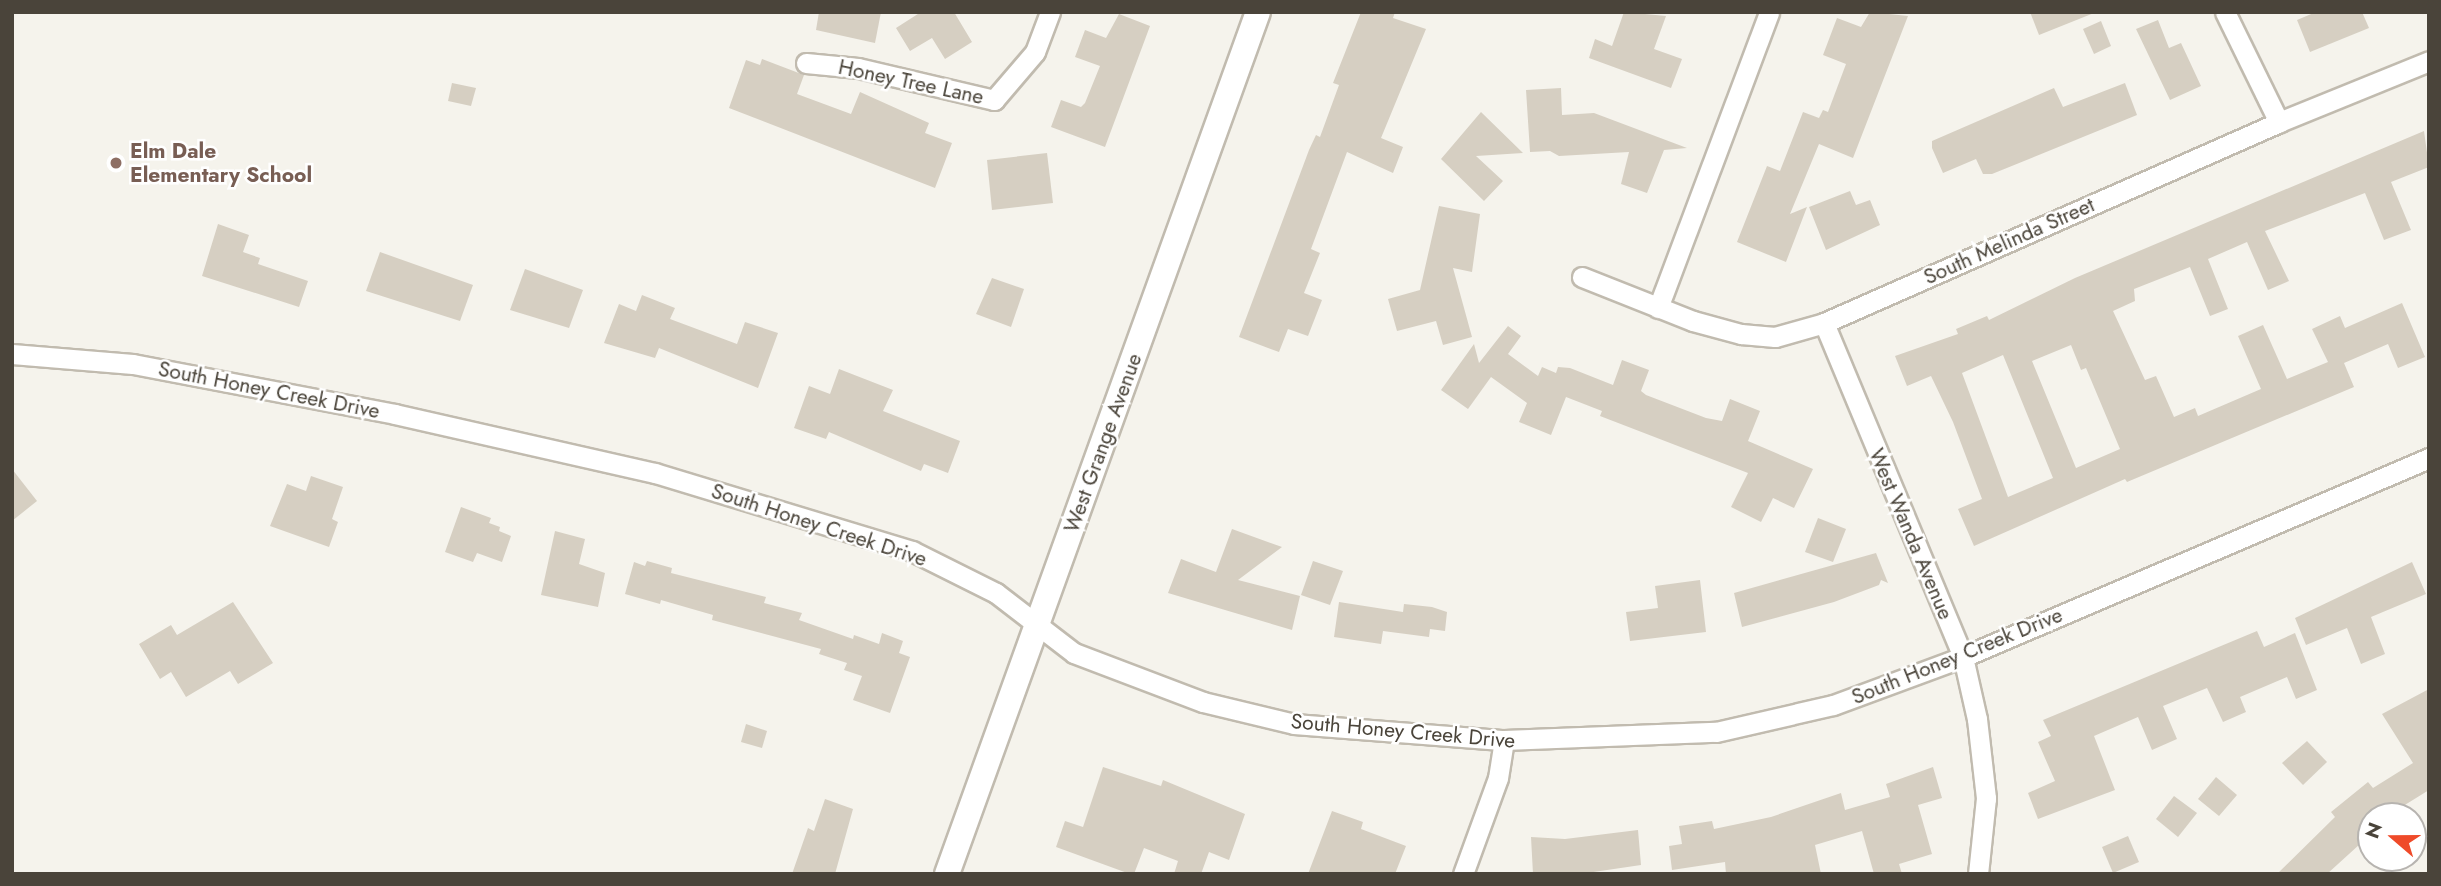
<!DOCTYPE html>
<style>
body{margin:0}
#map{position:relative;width:2441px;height:886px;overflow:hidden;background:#f5f3ec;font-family:Jost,sans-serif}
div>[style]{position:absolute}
.building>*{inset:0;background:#d6cfc2}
.roads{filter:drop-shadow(2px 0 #c1bbaf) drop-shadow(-2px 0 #c1bbaf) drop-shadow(0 2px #c1bbaf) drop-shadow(0 -2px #c1bbaf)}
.minor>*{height:19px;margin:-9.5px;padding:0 9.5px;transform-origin:9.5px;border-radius:9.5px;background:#fff}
.tertiary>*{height:24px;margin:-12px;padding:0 12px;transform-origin:12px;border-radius:12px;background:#fff}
.dots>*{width:19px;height:19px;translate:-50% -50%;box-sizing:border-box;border:4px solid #fff;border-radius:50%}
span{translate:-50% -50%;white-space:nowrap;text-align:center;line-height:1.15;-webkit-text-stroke:5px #fff;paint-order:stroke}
.street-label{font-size:21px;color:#4a443a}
.education-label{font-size:21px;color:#785e54;font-weight:700}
.left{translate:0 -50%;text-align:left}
.frame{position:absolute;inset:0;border:14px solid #4a443a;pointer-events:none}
.north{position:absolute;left:2357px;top:802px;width:70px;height:70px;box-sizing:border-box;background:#fff;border:2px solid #b7b4b0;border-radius:50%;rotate:290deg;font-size:19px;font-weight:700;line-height:28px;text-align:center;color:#4a443a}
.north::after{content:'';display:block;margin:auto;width:24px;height:32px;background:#ef4a29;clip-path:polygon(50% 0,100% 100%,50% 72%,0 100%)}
</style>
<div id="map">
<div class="building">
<i style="clip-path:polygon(819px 12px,881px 12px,875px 43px,816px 30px)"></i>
<i style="clip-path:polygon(921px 12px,954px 12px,972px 42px,945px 59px,932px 38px,910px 51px,896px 28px)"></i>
<i style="clip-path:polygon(1361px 12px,1395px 12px,1393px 18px,1426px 29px,1381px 138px,1403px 147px,1393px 173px,1347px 152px,1311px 249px,1320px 253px,1304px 293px,1322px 300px,1308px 336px,1288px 329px,1279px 352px,1239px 337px,1309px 150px,1316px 135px,1320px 137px,1339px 85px,1333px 83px)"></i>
<i style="clip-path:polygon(1624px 12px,1666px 16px,1654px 49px,1682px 59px,1671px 88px,1589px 58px,1595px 39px,1612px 46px)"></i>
<i style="clip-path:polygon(1870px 12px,1908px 16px,1853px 158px,1819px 144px,1790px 214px,1807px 207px,1786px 262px,1737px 242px,1767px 166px,1780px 171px,1803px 112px,1819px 118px,1823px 110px,1828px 112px,1846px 64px,1823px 55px,1837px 18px,1861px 27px)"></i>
<i style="clip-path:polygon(2030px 12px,2094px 12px,2094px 13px,2039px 35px)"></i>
<i style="clip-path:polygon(2316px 12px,2362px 12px,2369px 28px,2310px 52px,2297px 20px)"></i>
<i style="clip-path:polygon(1119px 14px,1150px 26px,1105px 147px,1051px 127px,1061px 100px,1081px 107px,1085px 103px,1100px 66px,1075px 57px,1085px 30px,1106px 38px)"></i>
<i style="clip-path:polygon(2158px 20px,2169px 48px,2181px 43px,2201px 86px,2170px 100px,2136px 29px)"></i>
<i style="clip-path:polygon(2101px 21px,2111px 46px,2094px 54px,2083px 29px)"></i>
<i style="clip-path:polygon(762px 59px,804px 75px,797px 94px,851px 114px,860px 92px,929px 123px,925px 133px,952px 143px,935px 188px,729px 108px,746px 60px,760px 65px)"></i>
<i style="clip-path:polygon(452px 83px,476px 88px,471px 106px,448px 101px)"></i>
<i style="clip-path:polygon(2125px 83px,2137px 115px,1992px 174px,1983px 174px,1976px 159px,1943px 173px,1932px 148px,1932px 141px,2054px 88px,2063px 107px)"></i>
<i style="clip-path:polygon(1561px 88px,1562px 115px,1594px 113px,1687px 148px,1664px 150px,1647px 193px,1621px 184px,1629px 152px,1559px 156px,1550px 151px,1530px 152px,1526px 90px)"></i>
<i style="clip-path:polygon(1481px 112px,1523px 153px,1476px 156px,1503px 181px,1484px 201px,1441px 159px)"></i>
<i style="clip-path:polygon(evenodd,2424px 131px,2429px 167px,2391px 182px,2411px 230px,2384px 240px,2365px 193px,2265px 231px,2289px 281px,2268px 290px,2247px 242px,2208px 259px,2228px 309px,2210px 316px,2190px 267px,2134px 289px,2135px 301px,2113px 311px,2145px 380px,2156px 376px,2174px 417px,2195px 408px,2198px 416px,2261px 389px,2238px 336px,2263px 325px,2287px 379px,2328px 362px,2312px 329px,2340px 316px,2345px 328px,2402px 303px,2425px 357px,2398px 368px,2388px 344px,2344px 363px,2354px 387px,2127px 482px,2125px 479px,1974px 546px,1958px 509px,1982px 499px,1953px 422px,1931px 376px,1907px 386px,1895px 356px,1958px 334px,1956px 329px,1987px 316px,1989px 320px,2075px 278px,2424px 131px,2071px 345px,2081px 370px,2086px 368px,2120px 449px,2076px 468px,2032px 361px,2071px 345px,2424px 131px,2003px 355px,2053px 478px,2008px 497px,1962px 373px,2003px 355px)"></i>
<i style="clip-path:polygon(1047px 153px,1053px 203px,992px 210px,987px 160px)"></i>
<i style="clip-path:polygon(1850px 191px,1856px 205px,1870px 200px,1880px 225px,1826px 250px,1809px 207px)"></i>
<i style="clip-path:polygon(1439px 206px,1480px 214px,1472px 272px,1453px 268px,1472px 337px,1443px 345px,1436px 321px,1397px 331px,1388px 299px,1420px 290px)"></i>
<i style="clip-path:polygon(218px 224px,249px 235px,243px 252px,260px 258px,258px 264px,308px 281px,299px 307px,202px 276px)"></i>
<i style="clip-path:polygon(380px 252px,473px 285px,460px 321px,366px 291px)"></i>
<i style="clip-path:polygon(525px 269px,583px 290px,569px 328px,510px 310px)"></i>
<i style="clip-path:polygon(992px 278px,1024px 289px,1011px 327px,976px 314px)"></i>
<i style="clip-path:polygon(642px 295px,675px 308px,670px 319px,737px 344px,745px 322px,778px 333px,758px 388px,659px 348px,655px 358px,604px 343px,619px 304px,636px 311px)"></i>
<i style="clip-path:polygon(1508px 326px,1521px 336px,1508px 354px,1538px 376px,1542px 367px,1556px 373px,1558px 367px,1570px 368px,1613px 385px,1622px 360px,1649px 370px,1641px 391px,1646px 395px,1706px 418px,1722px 421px,1730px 399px,1760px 411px,1748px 441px,1813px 469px,1794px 508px,1773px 498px,1761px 522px,1731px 507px,1748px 473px,1600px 416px,1602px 411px,1566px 397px,1551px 435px,1519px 422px,1527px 403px,1491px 377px,1468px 409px,1441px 390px,1474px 344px,1479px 363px)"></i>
<i style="clip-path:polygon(839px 369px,893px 390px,883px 411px,960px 441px,948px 473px,924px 464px,921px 471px,829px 432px,826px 439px,794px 428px,809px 386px,830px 394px)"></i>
<i style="clip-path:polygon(12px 469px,37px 501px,12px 521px)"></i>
<i style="clip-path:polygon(311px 476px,343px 487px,332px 519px,338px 522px,329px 547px,270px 526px,287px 484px,306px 491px)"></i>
<i style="clip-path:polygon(461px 507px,491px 518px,489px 523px,500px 527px,499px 531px,511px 536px,502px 562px,477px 553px,473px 562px,445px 552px)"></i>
<i style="clip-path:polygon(1818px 518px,1846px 529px,1833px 562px,1805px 552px)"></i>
<i style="clip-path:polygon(1232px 529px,1282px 547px,1238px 580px,1300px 596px,1292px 630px,1168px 593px,1181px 559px,1216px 572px)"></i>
<i style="clip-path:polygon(555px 531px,585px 539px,579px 564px,605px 573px,598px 607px,541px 595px)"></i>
<i style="clip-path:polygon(1876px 553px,1888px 583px,1881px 580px,1879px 585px,1834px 602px,1742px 627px,1734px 593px)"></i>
<i style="clip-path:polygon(647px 561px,672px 568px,671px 573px,766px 597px,764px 603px,802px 613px,799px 620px,853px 639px,854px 635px,879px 644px,882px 633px,903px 641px,899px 653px,910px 657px,890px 713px,853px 700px,862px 676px,844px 670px,847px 663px,819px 654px,821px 649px,712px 620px,713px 615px,661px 600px,660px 604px,625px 594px,634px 562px,645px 566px)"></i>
<i style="clip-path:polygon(1313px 561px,1343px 571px,1330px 605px,1301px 595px)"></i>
<i style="clip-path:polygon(2412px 562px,2426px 594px,2371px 617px,2385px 654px,2361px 664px,2347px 628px,2306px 645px,2295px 618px)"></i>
<i style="clip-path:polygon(1700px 580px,1706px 632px,1630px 641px,1626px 612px,1658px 608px,1655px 586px)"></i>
<i style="clip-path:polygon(233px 602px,273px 663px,238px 684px,230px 671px,186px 697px,171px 672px,160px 679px,139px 644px,171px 625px,177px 635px)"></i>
<i style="clip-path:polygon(1339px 602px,1403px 612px,1404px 604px,1432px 607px,1447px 612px,1445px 631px,1430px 629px,1429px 637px,1383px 631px,1381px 644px,1334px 637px)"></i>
<i style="clip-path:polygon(2257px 631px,2264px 647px,2295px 633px,2317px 690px,2296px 699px,2287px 677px,2240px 697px,2246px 712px,2223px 722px,2207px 688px,2163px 706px,2177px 739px,2152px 750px,2138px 717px,2094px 736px,2115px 790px,2038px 819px,2028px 793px,2055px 781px,2038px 742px,2051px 736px,2043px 720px)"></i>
<i style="clip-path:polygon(2429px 689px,2429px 790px,2387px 816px,2371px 816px,2371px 834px,2327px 874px,2277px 874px,2335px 817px,2331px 812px,2368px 782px,2373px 788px,2413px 763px,2382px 714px)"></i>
<i style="clip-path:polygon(746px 724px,767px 731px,762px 748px,741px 742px)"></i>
<i style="clip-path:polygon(2307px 741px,2327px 762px,2303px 785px,2282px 763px)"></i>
<i style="clip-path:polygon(1103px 767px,1161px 786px,1163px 780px,1245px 814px,1229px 860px,1209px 852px,1201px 874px,1174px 874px,1178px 861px,1144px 848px,1134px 874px,1130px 874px,1056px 847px,1065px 821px,1083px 827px)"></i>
<i style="clip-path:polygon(1933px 767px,1942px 798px,1918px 805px,1932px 854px,1899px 864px,1902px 874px,1874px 874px,1862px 831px,1815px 845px,1821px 874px,1726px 874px,1725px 862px,1672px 870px,1669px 846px,1682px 844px,1679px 826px,1712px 821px,1714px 829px,1771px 817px,1841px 793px,1845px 810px,1890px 797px,1886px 784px)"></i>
<i style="clip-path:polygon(2216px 777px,2237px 795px,2219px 816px,2198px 799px)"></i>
<i style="clip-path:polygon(2174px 796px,2197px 813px,2178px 837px,2156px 819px)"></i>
<i style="clip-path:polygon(825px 799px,853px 809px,835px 874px,792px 874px,808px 828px,814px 831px)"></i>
<i style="clip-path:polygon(1332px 811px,1363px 822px,1361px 829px,1406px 846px,1395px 874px,1308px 874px)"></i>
<i style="clip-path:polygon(1638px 830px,1641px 865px,1580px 874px,1533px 874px,1531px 837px,1565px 839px)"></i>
<i style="clip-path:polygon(2128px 836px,2139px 862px,2113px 873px,2102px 847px)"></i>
</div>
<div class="roads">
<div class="minor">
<i style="left:2225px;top:12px;width:123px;rotate:63.9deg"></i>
<i style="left:806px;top:63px;width:52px;rotate:5.5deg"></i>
<i style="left:858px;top:68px;width:140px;rotate:13.2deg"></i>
<i style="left:994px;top:100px;width:63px;rotate:-49.5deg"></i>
<i style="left:1035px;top:52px;width:43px;rotate:-69.4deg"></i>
<i style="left:1582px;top:277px;width:119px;rotate:21.6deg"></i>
<i style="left:1693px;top:321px;width:50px;rotate:15.2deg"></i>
<i style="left:1741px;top:334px;width:34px;rotate:5deg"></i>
<i style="left:1775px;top:337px;width:51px;rotate:-15.9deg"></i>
<i style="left:1824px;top:323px;width:497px;rotate:-23.8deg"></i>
<i style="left:2279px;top:122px;width:162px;rotate:-22.1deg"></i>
<i style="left:1658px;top:308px;width:316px;rotate:-69.4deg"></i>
<i style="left:1824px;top:323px;width:362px;rotate:67.4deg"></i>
<i style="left:1963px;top:657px;width:64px;rotate:77.3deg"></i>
<i style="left:1977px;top:719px;width:80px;rotate:83.5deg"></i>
<i style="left:1986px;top:798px;width:76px;rotate:96deg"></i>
<i style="left:12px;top:354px;width:121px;rotate:4.7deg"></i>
<i style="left:133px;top:364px;width:267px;rotate:10.8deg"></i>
<i style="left:395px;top:414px;width:267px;rotate:12.8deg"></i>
<i style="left:655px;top:473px;width:269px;rotate:16.9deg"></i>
<i style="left:912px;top:551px;width:94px;rotate:26.6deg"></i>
<i style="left:996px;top:593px;width:98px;rotate:37.6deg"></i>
<i style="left:1074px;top:653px;width:138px;rotate:20.8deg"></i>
<i style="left:1203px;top:702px;width:94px;rotate:13.6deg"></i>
<i style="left:1294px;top:724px;width:211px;rotate:4.4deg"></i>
<i style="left:1504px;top:740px;width:212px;rotate:-2.2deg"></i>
<i style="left:1716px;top:732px;width:120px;rotate:-13deg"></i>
<i style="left:1833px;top:705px;width:139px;rotate:-20.3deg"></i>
<i style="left:1963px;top:657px;width:507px;rotate:-23.12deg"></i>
<i style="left:1463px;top:874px;width:102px;rotate:-70deg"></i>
<i style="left:1498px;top:778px;width:38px;rotate:-81deg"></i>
</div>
<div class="tertiary">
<i style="left:947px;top:874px;width:916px;rotate:-70.16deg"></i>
</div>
</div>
<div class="dots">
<i style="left:116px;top:163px;background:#8d6e63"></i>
</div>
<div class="street-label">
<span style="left:911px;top:82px;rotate:12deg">Honey Tree Lane</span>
<span style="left:2009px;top:241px;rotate:-24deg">South Melinda Street</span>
<span style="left:269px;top:390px;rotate:11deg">South Honey Creek Drive</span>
<span style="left:1103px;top:443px;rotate:-70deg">West Grange Avenue</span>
<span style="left:819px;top:525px;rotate:18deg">South Honey Creek Drive</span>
<span style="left:1911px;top:534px;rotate:67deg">West Wanda Avenue</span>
<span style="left:1957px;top:656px;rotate:-22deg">South Honey Creek Drive</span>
<span style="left:1403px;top:731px;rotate:5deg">South Honey Creek Drive</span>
</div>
<div class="education-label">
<span class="left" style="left:130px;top:163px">Elm Dale<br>Elementary School</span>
</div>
<div class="frame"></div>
<div class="north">N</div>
</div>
